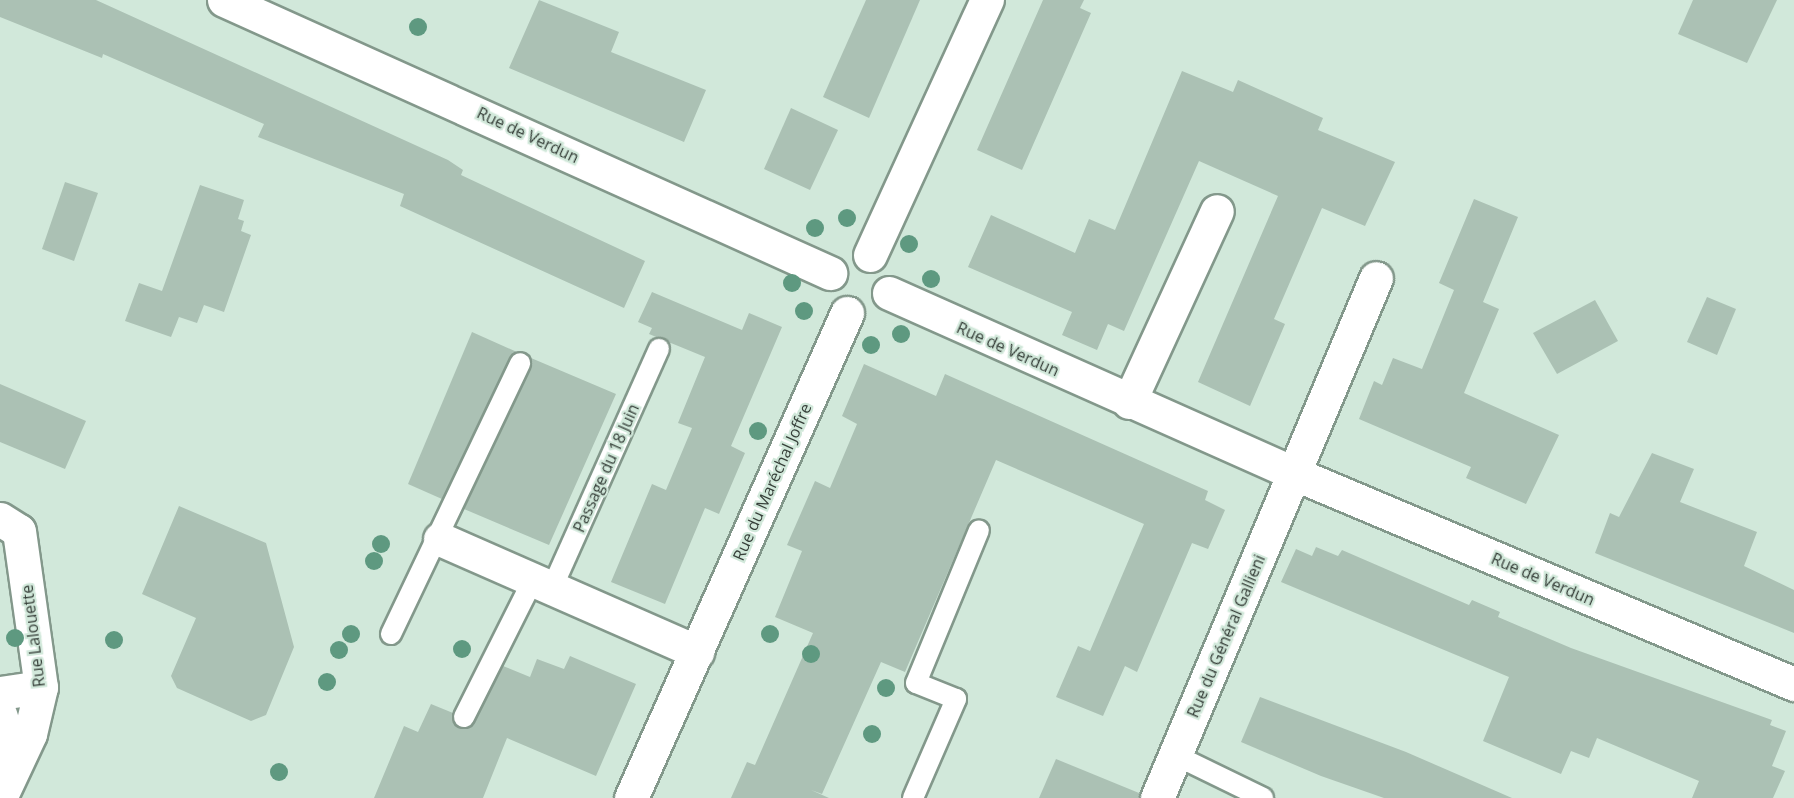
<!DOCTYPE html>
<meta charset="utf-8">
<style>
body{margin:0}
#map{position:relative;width:1794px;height:798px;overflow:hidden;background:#d1e8da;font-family:"Open Sans",sans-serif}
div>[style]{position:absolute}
.building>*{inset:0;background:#abc1b4}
.roads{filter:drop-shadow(2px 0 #83988b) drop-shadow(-2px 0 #83988b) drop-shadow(0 2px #83988b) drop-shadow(0 -2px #83988b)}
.service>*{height:20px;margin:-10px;padding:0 10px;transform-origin:10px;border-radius:10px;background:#fff}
.minor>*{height:33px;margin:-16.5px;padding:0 16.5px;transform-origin:16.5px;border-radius:16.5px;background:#fff}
.trees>*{width:18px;height:18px;margin:-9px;border-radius:50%;background:#5e9980}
span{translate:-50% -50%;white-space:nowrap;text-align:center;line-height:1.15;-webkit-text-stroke:4.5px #d1e8da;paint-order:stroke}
.street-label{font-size:16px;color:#363f39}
</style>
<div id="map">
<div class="building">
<i style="clip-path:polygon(0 0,96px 0,448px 160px,463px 170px,461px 175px,645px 261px,624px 308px,400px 206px,404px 194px,258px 137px,264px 124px,103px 54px,102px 58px,0 17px)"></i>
<i style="clip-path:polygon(539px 0,619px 32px,611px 52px,706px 90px,684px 142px,509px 68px)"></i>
<i style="clip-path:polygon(866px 0,920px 0,869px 118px,823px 97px)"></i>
<i style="clip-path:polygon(1043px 0,1084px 0,1080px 8px,1091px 13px,1022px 170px,977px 150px)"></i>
<i style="clip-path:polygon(1693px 0,1777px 0,1747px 63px,1678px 34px)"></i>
<i style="clip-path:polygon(1182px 71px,1233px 92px,1238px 80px,1323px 118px,1318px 130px,1395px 162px,1365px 226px,1322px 208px,1274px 319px,1285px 324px,1250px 406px,1198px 382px,1278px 196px,1199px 161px,1124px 331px,1108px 324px,1097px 350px,1062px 335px,1072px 312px,968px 267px,991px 215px,1075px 253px,1089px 219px,1115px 230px)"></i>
<i style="clip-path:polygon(791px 108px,838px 130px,810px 190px,764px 169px)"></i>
<i style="clip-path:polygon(65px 182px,98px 193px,74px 261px,42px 249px)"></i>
<i style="clip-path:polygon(200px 185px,244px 200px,238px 219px,244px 221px,241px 231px,251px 235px,224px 312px,204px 305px,197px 323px,179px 317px,171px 337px,125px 321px,139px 283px,162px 291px)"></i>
<i style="clip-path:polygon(1474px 199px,1518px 217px,1483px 302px,1499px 309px,1464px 393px,1559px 435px,1526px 504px,1466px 478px,1471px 467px,1359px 419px,1374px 381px,1382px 385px,1393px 358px,1422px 369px,1454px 290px,1439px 283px)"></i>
<i style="clip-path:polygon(652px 292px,742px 330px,749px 313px,782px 327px,731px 446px,745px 453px,719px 514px,705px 508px,665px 604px,611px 582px,652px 484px,666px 490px,692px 428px,678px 423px,705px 357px,649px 334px,652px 328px,638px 322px)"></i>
<i style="clip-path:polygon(1707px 297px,1736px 309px,1717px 355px,1687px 342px)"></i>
<i style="clip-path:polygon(1595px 300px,1618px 341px,1557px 374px,1533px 333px)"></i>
<i style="clip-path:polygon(472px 332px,517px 352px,442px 499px,408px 484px)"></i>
<i style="clip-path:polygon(531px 358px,616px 394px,549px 545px,464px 509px,531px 368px)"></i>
<i style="clip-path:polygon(864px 364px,936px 396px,945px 374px,1208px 491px,1205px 500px,1225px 510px,1208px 549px,1192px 543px,1137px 672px,1125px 666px,1103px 716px,1056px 697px,1078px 646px,1090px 651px,1144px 524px,996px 460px,905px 672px,881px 662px,822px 794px,811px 790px,829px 798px,731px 798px,747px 762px,755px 765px,813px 633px,775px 617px,802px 551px,787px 545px,815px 481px,830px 488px,857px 424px,842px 416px)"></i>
<i style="clip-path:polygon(0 384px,86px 421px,65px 469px,0 442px)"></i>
<i style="clip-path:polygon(1652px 453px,1694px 469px,1680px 502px,1757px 532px,1744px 566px,1794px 590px,1794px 633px,1595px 553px,1610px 513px,1619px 517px)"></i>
<i style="clip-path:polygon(179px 506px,266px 543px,294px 647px,266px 715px,251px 721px,177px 688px,171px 676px,196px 618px,142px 594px)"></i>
<i style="clip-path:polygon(1316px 547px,1338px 556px,1342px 550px,1469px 605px,1472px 600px,1500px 612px,1498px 617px,1571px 648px,1772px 720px,1770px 725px,1786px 731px,1772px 766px,1785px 771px,1773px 798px,1692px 798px,1699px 781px,1597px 738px,1589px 758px,1571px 751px,1561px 774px,1483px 741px,1509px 677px,1281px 582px,1296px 549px,1312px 556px)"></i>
<i style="clip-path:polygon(570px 656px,636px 684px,596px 776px,507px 738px,483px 798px,374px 798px,404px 726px,418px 732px,431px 704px,453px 713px,458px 727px,470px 727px,503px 666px,530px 677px,537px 659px,564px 669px)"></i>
<i style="clip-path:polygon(1260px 697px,1406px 752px,1512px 798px,1384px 798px,1321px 776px,1241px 742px)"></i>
<i style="clip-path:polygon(1056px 759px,1139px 793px,1139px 798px,1039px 798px)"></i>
</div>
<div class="roads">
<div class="service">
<i style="left:552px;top:588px;width:262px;rotate:-65.9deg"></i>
<i style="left:391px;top:634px;width:300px;rotate:-64.5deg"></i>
<i style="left:464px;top:717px;width:153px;rotate:-63.3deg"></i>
<i style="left:1175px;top:755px;width:98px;rotate:26deg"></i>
<i style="left:913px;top:798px;width:108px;rotate:-66.5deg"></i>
<i style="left:956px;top:699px;width:43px;rotate:-158.2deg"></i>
<i style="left:916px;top:683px;width:165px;rotate:-67.6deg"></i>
</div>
<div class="minor">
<i style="left:224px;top:0;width:665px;rotate:24.25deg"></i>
<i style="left:870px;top:255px;width:281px;rotate:-65.4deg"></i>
<i style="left:889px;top:293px;width:442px;rotate:24deg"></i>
<i style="left:1293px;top:473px;width:544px;rotate:22.84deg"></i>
<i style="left:1129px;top:402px;width:210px;rotate:-65.3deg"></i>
<i style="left:0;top:519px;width:22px;rotate:32deg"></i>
<i style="left:19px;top:531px;width:158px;rotate:82deg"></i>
<i style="left:41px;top:687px;width:48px;rotate:103.2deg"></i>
<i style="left:30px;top:734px;width:71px;rotate:115.1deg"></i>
<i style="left:440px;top:539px;width:281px;rotate:23.7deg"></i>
<i style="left:0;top:693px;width:41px;rotate:-8.3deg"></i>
<i style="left:0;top:714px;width:46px;rotate:72.3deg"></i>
<i style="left:631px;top:798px;width:531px;rotate:-65.99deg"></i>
<i style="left:1157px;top:798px;width:564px;rotate:-67.16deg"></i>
</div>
</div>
<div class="trees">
<i style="left:418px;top:27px"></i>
<i style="left:847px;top:218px"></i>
<i style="left:815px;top:228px"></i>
<i style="left:909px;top:244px"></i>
<i style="left:931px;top:279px"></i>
<i style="left:792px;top:283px"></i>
<i style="left:804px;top:311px"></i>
<i style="left:901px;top:334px"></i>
<i style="left:871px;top:345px"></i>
<i style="left:758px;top:431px"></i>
<i style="left:381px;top:544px"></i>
<i style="left:374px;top:561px"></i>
<i style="left:351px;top:634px"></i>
<i style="left:770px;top:634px"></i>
<i style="left:15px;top:638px"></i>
<i style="left:114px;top:640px"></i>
<i style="left:462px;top:649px"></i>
<i style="left:339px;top:650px"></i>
<i style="left:811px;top:654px"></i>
<i style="left:327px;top:682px"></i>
<i style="left:886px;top:688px"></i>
<i style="left:872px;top:734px"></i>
<i style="left:279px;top:772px"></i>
</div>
<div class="street-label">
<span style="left:528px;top:135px;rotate:25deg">Rue de Verdun</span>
<span style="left:1008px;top:349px;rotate:24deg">Rue de Verdun</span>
<span style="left:606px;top:468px;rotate:-66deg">Passage du 18 Juin</span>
<span style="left:772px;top:482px;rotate:-66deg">Rue du Maréchal Joffre</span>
<span style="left:1543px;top:579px;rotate:23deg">Rue de Verdun</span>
<span style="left:33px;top:636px;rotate:-97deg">Rue Lalouette</span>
<span style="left:1226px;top:636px;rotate:-67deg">Rue du Général Gallieni</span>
</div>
</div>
